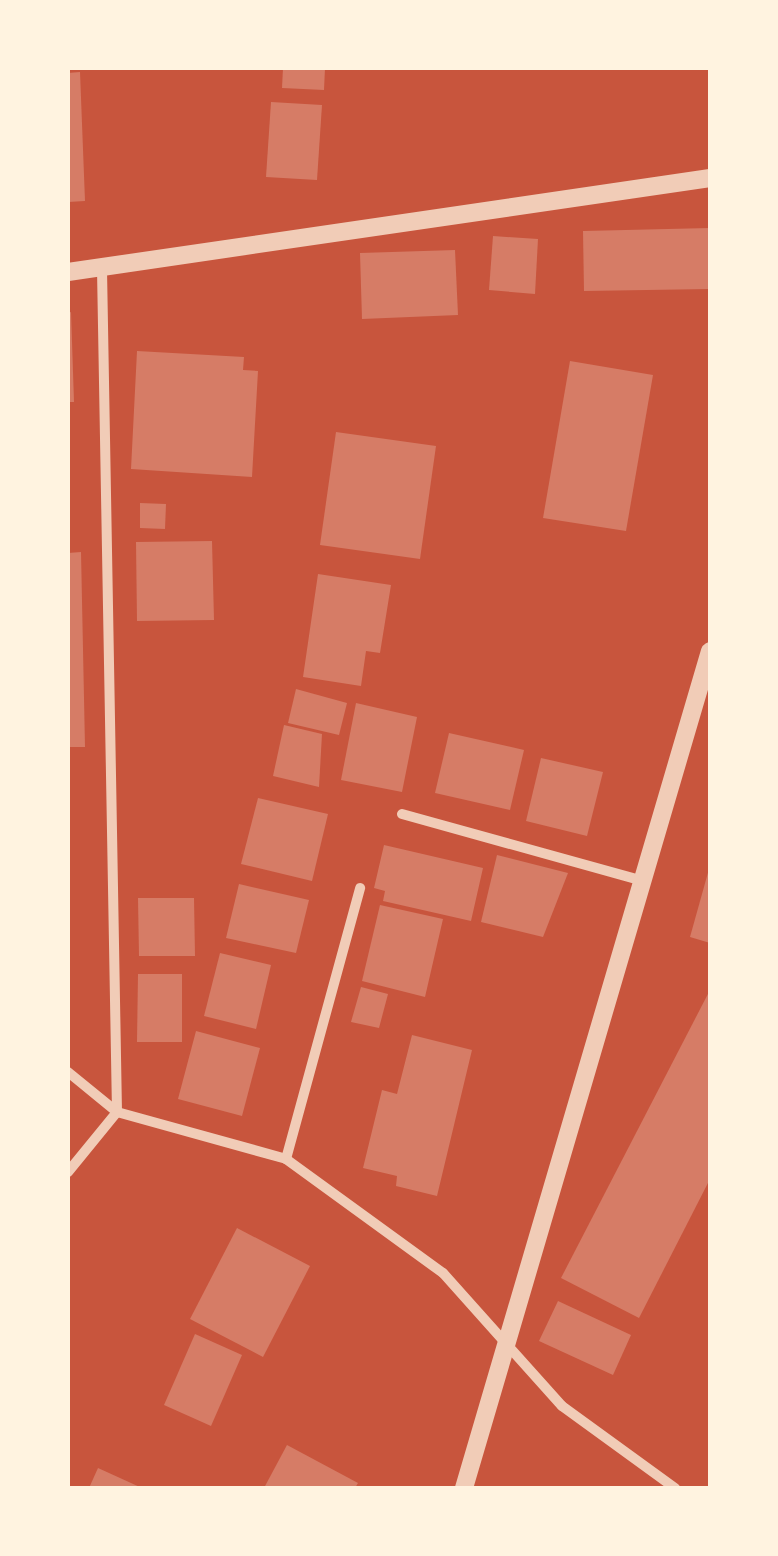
<!DOCTYPE html>
<style>
body{margin:0}
#map{position:relative;width:778px;height:1556px;overflow:hidden;background:#c8553d;font-family:Helvetica,sans-serif}
div>[style]{position:absolute}
.building>*{inset:0;background:#d67c66}
.minor>*{height:10px;margin:-5px;padding:0 5px;transform-origin:5px;border-radius:5px;background:#f1ccb7}
.tertiary>*{height:18px;margin:-9px;padding:0 9px;transform-origin:9px;border-radius:9px;background:#f1ccb7}
span{translate:-50% -50%;white-space:nowrap;text-align:center;line-height:1.15;-webkit-text-stroke:9px #fff3e0;paint-order:stroke}
.frame{position:absolute;inset:0;border:70px solid #fff3e0;pointer-events:none}
</style>
<div id="map">
<div class="building">
<i style="clip-path:polygon(283px 68px,325px 68px,324px 90px,282px 88px)"></i>
<i style="clip-path:polygon(80px 72px,85px 201px,68px 202px,68px 73px)"></i>
<i style="clip-path:polygon(271px 102px,322px 105px,317px 180px,266px 177px)"></i>
<i style="clip-path:polygon(710px 228px,710px 289px,584px 291px,583px 231px)"></i>
<i style="clip-path:polygon(493px 236px,538px 239px,535px 294px,489px 290px)"></i>
<i style="clip-path:polygon(455px 250px,458px 315px,362px 319px,360px 253px)"></i>
<i style="clip-path:polygon(71px 312px,74px 402px,68px 402px,68px 313px)"></i>
<i style="clip-path:polygon(137px 351px,244px 357px,243px 370px,258px 371px,252px 477px,131px 469px)"></i>
<i style="clip-path:polygon(570px 361px,653px 375px,626px 531px,543px 518px)"></i>
<i style="clip-path:polygon(336px 432px,436px 446px,420px 559px,320px 545px)"></i>
<i style="clip-path:polygon(140px 503px,166px 504px,165px 529px,140px 528px)"></i>
<i style="clip-path:polygon(212px 541px,214px 620px,137px 621px,136px 542px)"></i>
<i style="clip-path:polygon(81px 552px,85px 747px,68px 747px,68px 553px)"></i>
<i style="clip-path:polygon(318px 574px,391px 585px,380px 653px,366px 651px,361px 686px,303px 677px)"></i>
<i style="clip-path:polygon(296px 689px,347px 703px,339px 735px,288px 723px)"></i>
<i style="clip-path:polygon(356px 703px,417px 717px,402px 792px,341px 780px)"></i>
<i style="clip-path:polygon(284px 725px,322px 734px,319px 787px,273px 776px)"></i>
<i style="clip-path:polygon(449px 733px,524px 750px,510px 810px,435px 793px)"></i>
<i style="clip-path:polygon(541px 758px,603px 772px,587px 836px,526px 821px)"></i>
<i style="clip-path:polygon(258px 798px,328px 814px,312px 881px,241px 864px)"></i>
<i style="clip-path:polygon(384px 845px,483px 868px,471px 921px,383px 901px,385px 891px,374px 888px)"></i>
<i style="clip-path:polygon(497px 855px,568px 873px,543px 937px,481px 922px)"></i>
<i style="clip-path:polygon(709px 869px,710px 869px,710px 943px,690px 937px)"></i>
<i style="clip-path:polygon(239px 884px,309px 900px,296px 953px,226px 938px)"></i>
<i style="clip-path:polygon(138px 898px,194px 898px,195px 956px,139px 956px)"></i>
<i style="clip-path:polygon(380px 905px,443px 919px,425px 997px,362px 981px)"></i>
<i style="clip-path:polygon(220px 953px,271px 965px,256px 1029px,204px 1016px)"></i>
<i style="clip-path:polygon(138px 974px,182px 974px,182px 1042px,137px 1042px)"></i>
<i style="clip-path:polygon(361px 987px,388px 994px,379px 1028px,351px 1022px)"></i>
<i style="clip-path:polygon(710px 990px,710px 1179px,639px 1318px,561px 1278px)"></i>
<i style="clip-path:polygon(196px 1031px,260px 1048px,242px 1116px,178px 1099px)"></i>
<i style="clip-path:polygon(412px 1035px,472px 1050px,437px 1196px,396px 1186px,397px 1176px,363px 1168px,382px 1090px,397px 1094px)"></i>
<i style="clip-path:polygon(237px 1228px,310px 1266px,263px 1357px,190px 1319px)"></i>
<i style="clip-path:polygon(558px 1301px,631px 1335px,613px 1375px,539px 1341px)"></i>
<i style="clip-path:polygon(195px 1334px,242px 1355px,211px 1426px,164px 1405px)"></i>
<i style="clip-path:polygon(287px 1445px,358px 1483px,355px 1488px,264px 1488px)"></i>
<i style="clip-path:polygon(98px 1468px,142px 1488px,89px 1488px)"></i>
</div>
<div class="minor">
<i style="left:402px;top:814px;width:250px;rotate:15.5deg"></i>
<i style="left:68px;top:1072px;width:63px;rotate:39.2deg"></i>
<i style="left:117px;top:1112px;width:175px;rotate:15.5deg"></i>
<i style="left:286px;top:1159px;width:194px;rotate:36deg"></i>
<i style="left:443px;top:1273px;width:178px;rotate:48.2deg"></i>
<i style="left:562px;top:1406px;width:140px;rotate:36deg"></i>
<i style="left:286px;top:1159px;width:281px;rotate:-74.7deg"></i>
<i style="left:68px;top:1172px;width:77px;rotate:-50.8deg"></i>
<i style="left:117px;top:1112px;width:845px;rotate:-91.02deg"></i>
</div>
<div class="tertiary">
<i style="left:68px;top:272px;width:649px;rotate:-8.33deg"></i>
<i style="left:464px;top:1488px;width:872px;rotate:-73.62deg"></i>
</div>
<div class="frame"></div>
</div>
